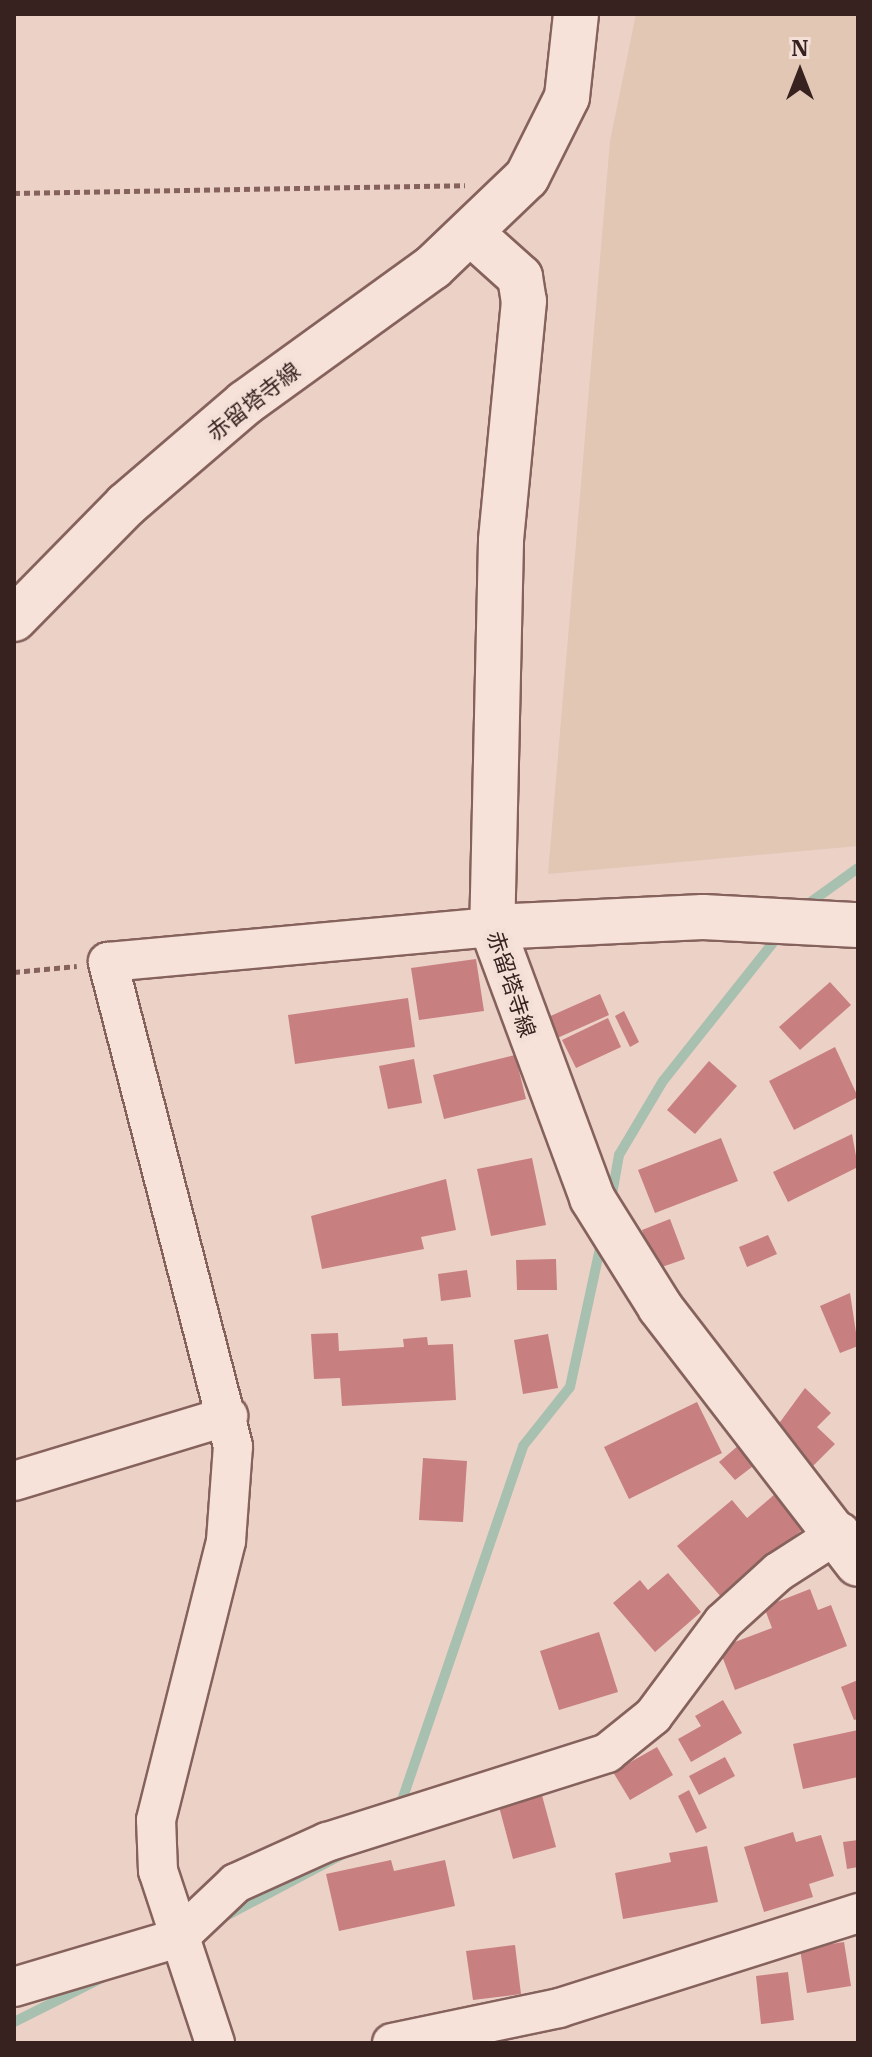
<!DOCTYPE html>
<meta charset="utf-8">
<style>
body{margin:0}
#map{position:relative;width:872px;height:2057px;overflow:hidden;background:#ecd1c7;font-family:"IBM Plex Serif","Noto Sans JP",serif}
div>[style]{position:absolute}
.farmland>*{inset:0;background:#e1c7b4}
.stream>*{height:10px;margin:-5px;padding:0 5px;transform-origin:5px;border-radius:5px;background:#a8c0af}
.building>*{inset:0;background:#c77f7f}
.path>*{height:5px;margin-top:-2.5px;transform-origin:0;background:repeating-linear-gradient(90deg,#86625d 0 6px,transparent 0 10px)}
.roads{filter:drop-shadow(2px 0 #86625d) drop-shadow(-2px 0 #86625d) drop-shadow(0 2px #86625d) drop-shadow(0 -2px #86625d)}
.minor>*{height:38px;margin:-19px;padding:0 19px;transform-origin:19px;border-radius:19px;background:#f7e2d9}
.tertiary>*{height:44px;margin:-22px;padding:0 22px;transform-origin:22px;border-radius:22px;background:#f7e2d9}
.secondary>*{height:44px;margin:-22px;padding:0 22px;transform-origin:22px;border-radius:22px;background:#f7e2d9}
span{translate:-50% -50%;white-space:nowrap;text-align:center;line-height:1.15;-webkit-text-stroke:8px #f4dfd6;paint-order:stroke}
.street-label{font-size:22px;color:#372220}
.frame{position:absolute;inset:0;border:16px solid #372220;pointer-events:none}
.north{position:absolute;left:760px;top:32px;width:80px;height:80px;-webkit-text-stroke:6px #f4dfd6;paint-order:stroke;rotate:0deg;font-size:22px;font-weight:700;line-height:32px;text-align:center;color:#372220}
.north::after{content:'';display:block;margin:auto;width:28px;height:36px;background:#372220;clip-path:polygon(50% 0,100% 100%,50% 72%,0 100%)}
</style>
<div id="map">
<div class="farmland">
<i style="clip-path:polygon(636px 14px,858px 14px,858px 846px,548px 874px,610px 141px)"></i>
</div>
<div class="stream">
<i style="left:801px;top:909px;width:70px;rotate:-35.7deg"></i>
<i style="left:611px;top:1200px;width:46px;rotate:-79.9deg"></i>
<i style="left:619px;top:1155px;width:86px;rotate:-59.3deg"></i>
<i style="left:663px;top:1081px;width:188px;rotate:-51.5deg"></i>
<i style="left:400px;top:1806px;width:380px;rotate:-71.1deg"></i>
<i style="left:523px;top:1446px;width:75px;rotate:-51.5deg"></i>
<i style="left:570px;top:1387px;width:151px;rotate:-77.8deg"></i>
<i style="left:220px;top:1919px;width:139px;rotate:-27.9deg"></i>
<i style="left:14px;top:2022px;width:98px;rotate:-26.6deg"></i>
</div>
<div class="building">
<i style="clip-path:polygon(476px 959px,484px 1011px,419px 1020px,411px 968px)"></i>
<i style="clip-path:polygon(830px 982px,851px 1005px,800px 1050px,779px 1027px)"></i>
<i style="clip-path:polygon(600px 994px,609px 1015px,555px 1039px,546px 1018px)"></i>
<i style="clip-path:polygon(408px 998px,415px 1047px,295px 1064px,288px 1015px)"></i>
<i style="clip-path:polygon(624px 1011px,639px 1042px,630px 1047px,615px 1016px)"></i>
<i style="clip-path:polygon(608px 1018px,621px 1047px,576px 1068px,562px 1040px)"></i>
<i style="clip-path:polygon(835px 1047px,858px 1097px,794px 1130px,769px 1081px)"></i>
<i style="clip-path:polygon(515px 1055px,526px 1099px,444px 1119px,433px 1075px)"></i>
<i style="clip-path:polygon(414px 1059px,422px 1103px,388px 1109px,379px 1066px)"></i>
<i style="clip-path:polygon(709px 1061px,737px 1086px,695px 1134px,667px 1110px)"></i>
<i style="clip-path:polygon(852px 1134px,858px 1167px,788px 1202px,773px 1172px)"></i>
<i style="clip-path:polygon(721px 1138px,738px 1181px,655px 1213px,638px 1170px)"></i>
<i style="clip-path:polygon(532px 1158px,546px 1225px,491px 1236px,477px 1169px)"></i>
<i style="clip-path:polygon(446px 1179px,456px 1230px,421px 1237px,424px 1249px,322px 1269px,311px 1216px)"></i>
<i style="clip-path:polygon(670px 1219px,685px 1259px,656px 1269px,642px 1230px)"></i>
<i style="clip-path:polygon(768px 1235px,777px 1254px,747px 1267px,739px 1247px)"></i>
<i style="clip-path:polygon(556px 1259px,557px 1290px,517px 1290px,516px 1260px)"></i>
<i style="clip-path:polygon(467px 1270px,471px 1297px,441px 1301px,438px 1274px)"></i>
<i style="clip-path:polygon(850px 1293px,858px 1346px,840px 1353px,820px 1306px)"></i>
<i style="clip-path:polygon(338px 1333px,339px 1351px,404px 1347px,403px 1339px,427px 1337px,428px 1345px,453px 1344px,456px 1400px,342px 1406px,340px 1378px,314px 1379px,311px 1334px)"></i>
<i style="clip-path:polygon(548px 1334px,558px 1388px,523px 1394px,514px 1340px)"></i>
<i style="clip-path:polygon(805px 1388px,831px 1413px,817px 1427px,835px 1444px,810px 1469px,772px 1433px)"></i>
<i style="clip-path:polygon(697px 1402px,722px 1453px,629px 1499px,604px 1447px)"></i>
<i style="clip-path:polygon(745px 1440px,761px 1460px,735px 1480px,719px 1462px)"></i>
<i style="clip-path:polygon(423px 1458px,467px 1461px,463px 1522px,419px 1520px)"></i>
<i style="clip-path:polygon(775px 1494px,804px 1528px,722px 1598px,677px 1546px,732px 1500px,747px 1518px)"></i>
<i style="clip-path:polygon(668px 1573px,701px 1612px,655px 1652px,613px 1603px,640px 1580px,648px 1590px)"></i>
<i style="clip-path:polygon(810px 1589px,818px 1610px,831px 1605px,847px 1646px,735px 1690px,719px 1648px,772px 1628px,764px 1607px)"></i>
<i style="clip-path:polygon(599px 1632px,618px 1692px,559px 1710px,540px 1651px)"></i>
<i style="clip-path:polygon(858px 1680px,858px 1719px,854px 1720px,841px 1687px)"></i>
<i style="clip-path:polygon(723px 1700px,742px 1733px,691px 1762px,678px 1739px,701px 1726px,695px 1716px)"></i>
<i style="clip-path:polygon(858px 1730px,858px 1777px,803px 1789px,793px 1744px)"></i>
<i style="clip-path:polygon(657px 1747px,673px 1775px,630px 1800px,613px 1772px)"></i>
<i style="clip-path:polygon(725px 1757px,735px 1776px,699px 1795px,689px 1776px)"></i>
<i style="clip-path:polygon(540px 1788px,556px 1847px,513px 1859px,497px 1799px)"></i>
<i style="clip-path:polygon(689px 1790px,707px 1828px,696px 1833px,678px 1796px)"></i>
<i style="clip-path:polygon(793px 1832px,796px 1842px,821px 1835px,834px 1876px,809px 1884px,813px 1897px,764px 1912px,744px 1847px)"></i>
<i style="clip-path:polygon(858px 1840px,858px 1867px,847px 1869px,843px 1842px)"></i>
<i style="clip-path:polygon(707px 1846px,718px 1902px,623px 1919px,615px 1873px,671px 1862px,669px 1853px)"></i>
<i style="clip-path:polygon(391px 1860px,394px 1871px,445px 1860px,455px 1906px,339px 1931px,326px 1874px)"></i>
<i style="clip-path:polygon(844px 1942px,851px 1986px,807px 1993px,800px 1949px)"></i>
<i style="clip-path:polygon(515px 1945px,521px 1994px,473px 2000px,466px 1951px)"></i>
<i style="clip-path:polygon(788px 1972px,794px 2020px,761px 2024px,756px 1976px)"></i>
</div>
<div class="path">
<i style="left:14px;top:193px;width:451px;rotate:-1deg"></i>
<i style="left:14px;top:972px;width:63px;rotate:-5.4deg"></i>
</div>
<div class="roads">
<div class="minor">
<i style="left:14px;top:1481px;width:224px;rotate:-16.9deg"></i>
<i style="left:14px;top:1987px;width:171px;rotate:-16.6deg"></i>
<i style="left:178px;top:1938px;width:80px;rotate:-43.5deg"></i>
<i style="left:236px;top:1883px;width:100px;rotate:-24.3deg"></i>
<i style="left:327px;top:1842px;width:294px;rotate:-17.6deg"></i>
<i style="left:607px;top:1753px;width:59px;rotate:-38.8deg"></i>
<i style="left:653px;top:1716px;width:117px;rotate:-53.3deg"></i>
<i style="left:723px;top:1622px;width:74px;rotate:-42.3deg"></i>
<i style="left:778px;top:1572px;width:74px;rotate:-32.8deg"></i>
<i style="left:215px;top:2043px;width:181px;rotate:-108.3deg"></i>
<i style="left:158px;top:1871px;width:51px;rotate:-92.2deg"></i>
<i style="left:156px;top:1820px;width:288px;rotate:-75.9deg"></i>
<i style="left:226px;top:1541px;width:95px;rotate:-85.8deg"></i>
<i style="left:233px;top:1446px;width:500px;rotate:-104.5deg"></i>
<i style="left:108px;top:962px;width:386px;rotate:-5.2deg"></i>
<i style="left:392px;top:2043px;width:171px;rotate:-11.8deg"></i>
<i style="left:559px;top:2008px;width:314px;rotate:-17.6deg"></i>
</div>
<div class="tertiary">
<i style="left:492px;top:927px;width:211px;rotate:-2.7deg"></i>
<i style="left:703px;top:917px;width:155px;rotate:3deg"></i>
</div>
<div class="secondary">
<i style="left:471px;top:233px;width:66px;rotate:41.9deg"></i>
<i style="left:520px;top:277px;width:24px;rotate:81deg"></i>
<i style="left:524px;top:301px;width:241px;rotate:95.5deg"></i>
<i style="left:501px;top:541px;width:386px;rotate:91.3deg"></i>
<i style="left:492px;top:927px;width:289px;rotate:69.7deg"></i>
<i style="left:592px;top:1198px;width:128px;rotate:58deg"></i>
<i style="left:660px;top:1307px;width:324px;rotate:52.4deg"></i>
<i style="left:14px;top:619px;width:160px;rotate:-45.5deg"></i>
<i style="left:126px;top:505px;width:157px;rotate:-40.6deg"></i>
<i style="left:245px;top:403px;width:232px;rotate:-35.9deg"></i>
<i style="left:433px;top:267px;width:130px;rotate:-43.8deg"></i>
<i style="left:527px;top:177px;width:89px;rotate:-63.4deg"></i>
<i style="left:567px;top:97px;width:83px;rotate:-83.8deg"></i>
</div>
</div>
<div class="street-label">
<span style="left:253px;top:401px;rotate:-38deg">赤留塔寺線</span>
<span style="left:512px;top:984px;rotate:72deg">赤留塔寺線</span>
</div>
<div class="frame"></div>
<div class="north">N</div>
</div>
